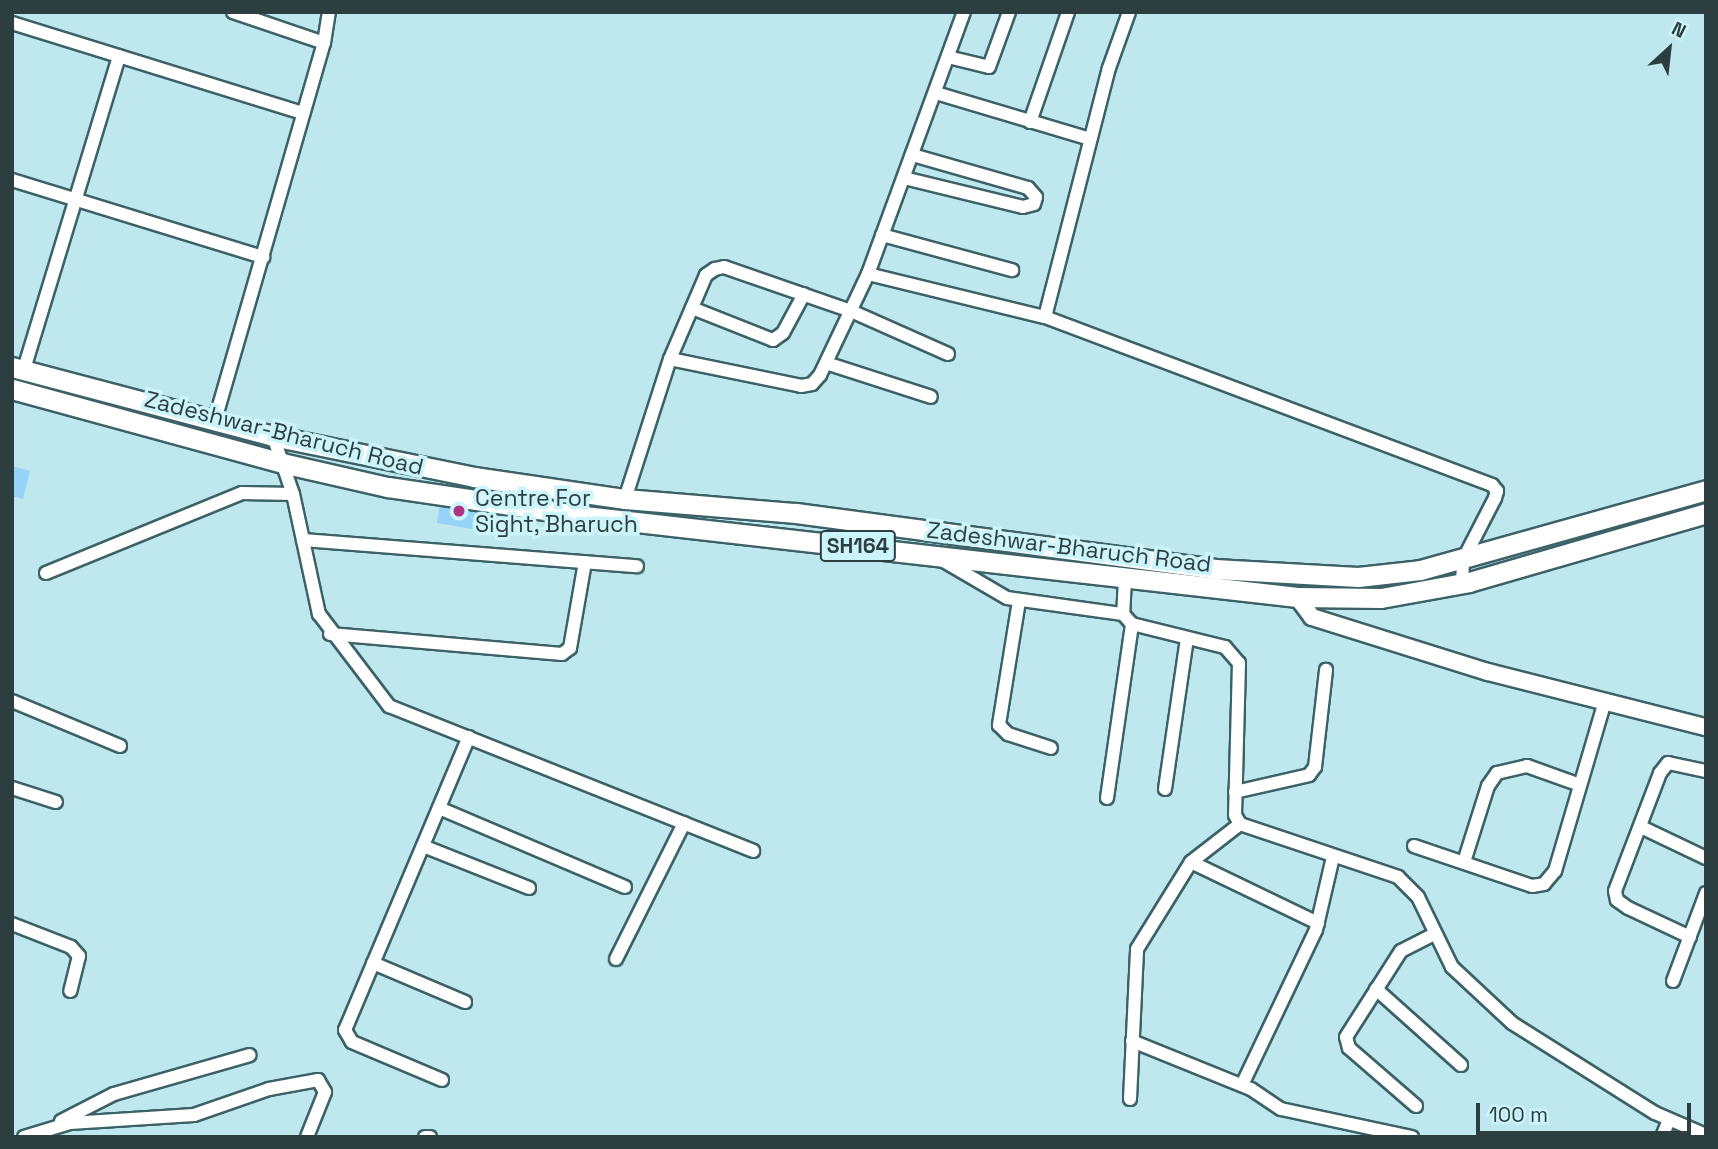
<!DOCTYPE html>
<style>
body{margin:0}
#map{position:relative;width:1718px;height:1149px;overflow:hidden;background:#bee7ee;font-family:"Space Grotesk",sans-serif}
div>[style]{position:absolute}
.building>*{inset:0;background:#97d3f8}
.roads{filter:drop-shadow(2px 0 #3c6167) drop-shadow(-2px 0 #3c6167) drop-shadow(0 2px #3c6167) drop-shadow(0 -2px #3c6167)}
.minor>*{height:12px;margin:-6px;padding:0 6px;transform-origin:6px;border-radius:6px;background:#fff}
.tertiary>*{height:16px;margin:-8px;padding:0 8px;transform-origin:8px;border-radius:8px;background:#fff}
.primary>*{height:19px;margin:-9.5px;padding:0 9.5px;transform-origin:9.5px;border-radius:9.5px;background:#fff}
.dots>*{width:19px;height:19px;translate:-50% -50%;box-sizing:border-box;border:4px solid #cbf4fb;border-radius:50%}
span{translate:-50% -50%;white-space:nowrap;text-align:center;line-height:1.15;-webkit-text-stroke:7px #cbf4fb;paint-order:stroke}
.shield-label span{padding:2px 5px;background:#cbf4fb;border:2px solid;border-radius:5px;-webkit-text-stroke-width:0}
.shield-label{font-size:21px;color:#2d3e40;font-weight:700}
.street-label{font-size:23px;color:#2d3e40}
.poi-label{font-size:23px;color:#2d3e40}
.left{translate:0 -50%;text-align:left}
.frame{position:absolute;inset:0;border:14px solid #2d3e40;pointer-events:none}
.north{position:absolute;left:1634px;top:14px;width:70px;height:70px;-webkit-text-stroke:5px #cbf4fb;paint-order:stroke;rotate:27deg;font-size:19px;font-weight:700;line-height:28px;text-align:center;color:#2d3e40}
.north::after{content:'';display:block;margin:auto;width:24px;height:32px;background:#2d3e40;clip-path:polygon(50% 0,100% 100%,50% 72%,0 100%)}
.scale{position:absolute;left:1476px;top:1103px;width:215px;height:32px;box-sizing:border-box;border:4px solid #2d3e40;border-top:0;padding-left:9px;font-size:21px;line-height:24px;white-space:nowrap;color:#2d3e40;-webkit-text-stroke:5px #cbf4fb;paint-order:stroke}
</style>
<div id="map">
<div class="building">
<i style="clip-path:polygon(12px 466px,30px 471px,23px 499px,12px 496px)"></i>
<i style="clip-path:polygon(440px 503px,481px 509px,478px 530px,437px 523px)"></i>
</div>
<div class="roads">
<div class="minor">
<i style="left:233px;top:12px;width:96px;rotate:18.8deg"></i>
<i style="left:12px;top:23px;width:305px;rotate:17.2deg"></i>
<i style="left:948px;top:57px;width:42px;rotate:13.7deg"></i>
<i style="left:989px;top:67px;width:59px;rotate:-70deg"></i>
<i style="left:936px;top:93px;width:161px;rotate:16.6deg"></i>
<i style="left:1030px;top:122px;width:116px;rotate:-70.9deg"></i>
<i style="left:904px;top:178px;width:122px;rotate:13.7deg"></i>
<i style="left:1023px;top:207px;width:11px;rotate:-15deg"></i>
<i style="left:1034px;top:204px;width:7px;rotate:-74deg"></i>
<i style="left:1036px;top:197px;width:12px;rotate:-132deg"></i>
<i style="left:1028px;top:188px;width:121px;rotate:-164.1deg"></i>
<i style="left:12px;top:180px;width:263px;rotate:17.1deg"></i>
<i style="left:882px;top:235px;width:135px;rotate:15.1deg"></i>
<i style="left:868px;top:274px;width:182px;rotate:13.7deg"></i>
<i style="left:1045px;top:317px;width:478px;rotate:20.6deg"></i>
<i style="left:1492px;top:485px;width:8px;rotate:50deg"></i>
<i style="left:1497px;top:491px;width:7px;rotate:106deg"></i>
<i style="left:1495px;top:498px;width:70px;rotate:117.3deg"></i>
<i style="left:1463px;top:560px;width:23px;rotate:92deg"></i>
<i style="left:692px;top:308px;width:87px;rotate:21.6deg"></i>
<i style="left:773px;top:340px;width:12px;rotate:-35deg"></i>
<i style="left:783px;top:333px;width:44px;rotate:-61.7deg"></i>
<i style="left:1045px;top:317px;width:257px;rotate:-75.6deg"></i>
<i style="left:1109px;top:68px;width:59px;rotate:-70.3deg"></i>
<i style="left:670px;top:359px;width:134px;rotate:11.6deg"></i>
<i style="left:801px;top:386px;width:11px;rotate:-10deg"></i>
<i style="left:812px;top:384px;width:12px;rotate:-48deg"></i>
<i style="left:820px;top:375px;width:112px;rotate:-64.6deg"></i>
<i style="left:868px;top:274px;width:279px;rotate:-69.9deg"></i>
<i style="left:826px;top:363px;width:110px;rotate:17.9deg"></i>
<i style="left:24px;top:369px;width:327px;rotate:-73.1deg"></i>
<i style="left:215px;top:420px;width:392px;rotate:-73.9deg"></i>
<i style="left:324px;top:43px;width:31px;rotate:-81deg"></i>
<i style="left:273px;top:436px;width:61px;rotate:71deg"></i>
<i style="left:293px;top:494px;width:123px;rotate:77.8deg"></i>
<i style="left:319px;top:614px;width:116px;rotate:52.7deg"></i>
<i style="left:389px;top:706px;width:392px;rotate:21.7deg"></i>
<i style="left:625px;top:499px;width:147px;rotate:-72.2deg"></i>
<i style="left:670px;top:359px;width:91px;rotate:-66.8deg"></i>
<i style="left:706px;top:275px;width:11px;rotate:-34deg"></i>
<i style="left:715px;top:269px;width:9px;rotate:-13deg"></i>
<i style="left:724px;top:267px;width:134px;rotate:19.1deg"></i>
<i style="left:851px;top:311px;width:106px;rotate:23.9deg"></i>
<i style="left:303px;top:540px;width:335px;rotate:4.5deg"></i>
<i style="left:942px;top:560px;width:75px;rotate:30.3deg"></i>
<i style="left:1007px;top:598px;width:117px;rotate:7.9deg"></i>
<i style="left:46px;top:573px;width:212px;rotate:-22.2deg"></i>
<i style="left:242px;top:493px;width:51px;rotate:1.1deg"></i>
<i style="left:1125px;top:579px;width:35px;rotate:93deg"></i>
<i style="left:1123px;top:614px;width:13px;rotate:48deg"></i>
<i style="left:1132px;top:624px;width:96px;rotate:13.9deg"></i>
<i style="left:1225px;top:647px;width:21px;rotate:49deg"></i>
<i style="left:1239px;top:663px;width:152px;rotate:91.5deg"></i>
<i style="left:1235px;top:815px;width:10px;rotate:61deg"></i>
<i style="left:1240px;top:824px;width:167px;rotate:18.5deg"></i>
<i style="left:1398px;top:877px;width:28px;rotate:45deg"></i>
<i style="left:1418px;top:897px;width:78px;rotate:64.1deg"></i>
<i style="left:1452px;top:967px;width:82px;rotate:43deg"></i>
<i style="left:1512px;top:1023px;width:169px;rotate:32.2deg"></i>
<i style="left:1655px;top:1113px;width:56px;rotate:23.3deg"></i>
<i style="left:1019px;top:601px;width:126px;rotate:99.2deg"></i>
<i style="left:999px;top:725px;width:13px;rotate:45deg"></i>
<i style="left:1008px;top:734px;width:45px;rotate:18deg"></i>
<i style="left:330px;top:634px;width:233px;rotate:4.9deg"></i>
<i style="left:562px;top:654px;width:10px;rotate:-37deg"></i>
<i style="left:570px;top:648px;width:87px;rotate:-80.1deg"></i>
<i style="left:12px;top:701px;width:117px;rotate:22.6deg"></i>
<i style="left:12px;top:788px;width:46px;rotate:17.7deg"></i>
<i style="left:1165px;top:789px;width:152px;rotate:-81.7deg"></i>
<i style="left:1235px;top:792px;width:76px;rotate:-12.9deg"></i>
<i style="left:1309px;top:775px;width:10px;rotate:-53deg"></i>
<i style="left:1315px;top:767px;width:98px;rotate:-83.5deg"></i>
<i style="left:1107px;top:798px;width:176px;rotate:-81.8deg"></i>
<i style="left:439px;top:808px;width:202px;rotate:23deg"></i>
<i style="left:1641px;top:827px;width:72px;rotate:25.5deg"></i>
<i style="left:423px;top:846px;width:114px;rotate:21.6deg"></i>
<i style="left:1414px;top:846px;width:125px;rotate:18.7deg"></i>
<i style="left:1532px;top:886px;width:12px;rotate:-9deg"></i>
<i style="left:1544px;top:884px;width:17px;rotate:-50deg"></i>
<i style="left:1555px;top:871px;width:173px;rotate:-73.6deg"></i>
<i style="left:1191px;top:862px;width:141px;rotate:25.7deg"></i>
<i style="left:1464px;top:862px;width:80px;rotate:-72.5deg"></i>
<i style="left:1488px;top:786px;width:16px;rotate:-55deg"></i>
<i style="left:1497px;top:773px;width:31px;rotate:-13deg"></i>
<i style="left:1527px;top:766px;width:56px;rotate:19.7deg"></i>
<i style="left:12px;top:924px;width:63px;rotate:21.3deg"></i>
<i style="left:71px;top:947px;width:12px;rotate:48deg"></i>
<i style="left:79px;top:956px;width:36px;rotate:104deg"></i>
<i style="left:1690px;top:937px;width:68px;rotate:-154.9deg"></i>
<i style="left:1628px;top:908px;width:14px;rotate:-144deg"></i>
<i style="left:1617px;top:900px;width:9px;rotate:-103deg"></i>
<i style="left:1615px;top:891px;width:126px;rotate:-69.1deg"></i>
<i style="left:1660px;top:773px;width:13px;rotate:-51deg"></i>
<i style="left:1668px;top:763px;width:39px;rotate:12deg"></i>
<i style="left:616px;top:959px;width:152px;rotate:-63.4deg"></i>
<i style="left:373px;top:963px;width:100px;rotate:23deg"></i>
<i style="left:1673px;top:981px;width:94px;rotate:-69.4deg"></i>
<i style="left:1376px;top:989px;width:114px;rotate:41.8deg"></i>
<i style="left:1132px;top:1041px;width:128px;rotate:22deg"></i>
<i style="left:1251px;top:1089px;width:36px;rotate:34deg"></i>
<i style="left:1281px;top:1109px;width:134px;rotate:12.1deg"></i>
<i style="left:442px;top:1080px;width:98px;rotate:-157.1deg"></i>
<i style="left:352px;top:1042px;width:14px;rotate:-120deg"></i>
<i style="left:345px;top:1030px;width:318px;rotate:-67.1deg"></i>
<i style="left:1242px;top:1085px;width:172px;rotate:-64.5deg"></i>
<i style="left:1316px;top:930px;width:75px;rotate:-76.9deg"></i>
<i style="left:1130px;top:1099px;width:150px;rotate:-87.3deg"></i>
<i style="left:1137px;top:949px;width:102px;rotate:-58.2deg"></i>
<i style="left:1191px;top:862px;width:62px;rotate:-37.8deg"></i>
<i style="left:1416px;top:1106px;width:89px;rotate:-139.1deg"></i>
<i style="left:1349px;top:1048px;width:11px;rotate:-105deg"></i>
<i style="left:1346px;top:1037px;width:102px;rotate:-57.4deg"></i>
<i style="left:1401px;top:951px;width:38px;rotate:-27deg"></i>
<i style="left:61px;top:1121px;width:59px;rotate:-27deg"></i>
<i style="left:114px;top:1094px;width:141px;rotate:-16deg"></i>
<i style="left:24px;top:1137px;width:48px;rotate:-16.9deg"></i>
<i style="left:70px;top:1123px;width:124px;rotate:-3.7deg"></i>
<i style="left:194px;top:1115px;width:79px;rotate:-19.1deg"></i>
<i style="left:269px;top:1089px;width:50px;rotate:-10.4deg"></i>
<i style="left:318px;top:1080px;width:14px;rotate:60deg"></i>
<i style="left:325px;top:1092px;width:48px;rotate:111.8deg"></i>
<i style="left:425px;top:1137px;width:5px"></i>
<i style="left:1662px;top:1137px;width:18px;rotate:-68deg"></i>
</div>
<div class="tertiary">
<i style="left:1297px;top:597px;width:25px;rotate:53deg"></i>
<i style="left:1312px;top:617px;width:184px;rotate:17.4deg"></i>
<i style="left:1488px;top:672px;width:225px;rotate:14.2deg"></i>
</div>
<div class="primary">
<i style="left:12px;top:367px;width:270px;rotate:14.8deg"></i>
<i style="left:273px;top:436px;width:205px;rotate:11.5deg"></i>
<i style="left:474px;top:477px;width:153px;rotate:8.3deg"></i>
<i style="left:625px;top:499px;width:172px;rotate:4.7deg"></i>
<i style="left:796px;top:513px;width:423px;rotate:7.6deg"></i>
<i style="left:1215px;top:569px;width:143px;rotate:3.2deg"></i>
<i style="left:1358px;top:577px;width:62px;rotate:-6.4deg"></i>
<i style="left:1420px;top:570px;width:297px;rotate:-15.6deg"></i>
<i style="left:12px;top:389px;width:280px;rotate:15.3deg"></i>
<i style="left:282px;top:463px;width:109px;rotate:12.8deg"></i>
<i style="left:388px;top:487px;width:198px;rotate:8.4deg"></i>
<i style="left:584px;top:516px;width:718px;rotate:6.48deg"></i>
<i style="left:1297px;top:597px;width:84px;rotate:0.7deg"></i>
<i style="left:1381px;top:598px;width:89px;rotate:-10.3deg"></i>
<i style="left:1469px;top:582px;width:247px;rotate:-16.2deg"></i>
</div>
</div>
<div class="dots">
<i style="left:459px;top:511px;background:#af3485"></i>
</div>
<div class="shield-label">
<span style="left:858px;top:546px">SH164</span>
</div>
<div class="street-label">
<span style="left:284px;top:433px;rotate:14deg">Zadeshwar-Bharuch Road</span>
<span style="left:1069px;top:547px;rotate:7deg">Zadeshwar-Bharuch Road</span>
</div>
<div class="poi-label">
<span class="left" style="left:475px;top:511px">Centre For<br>Sight, Bharuch</span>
</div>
<div class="frame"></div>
<div class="north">N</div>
<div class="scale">100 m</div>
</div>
